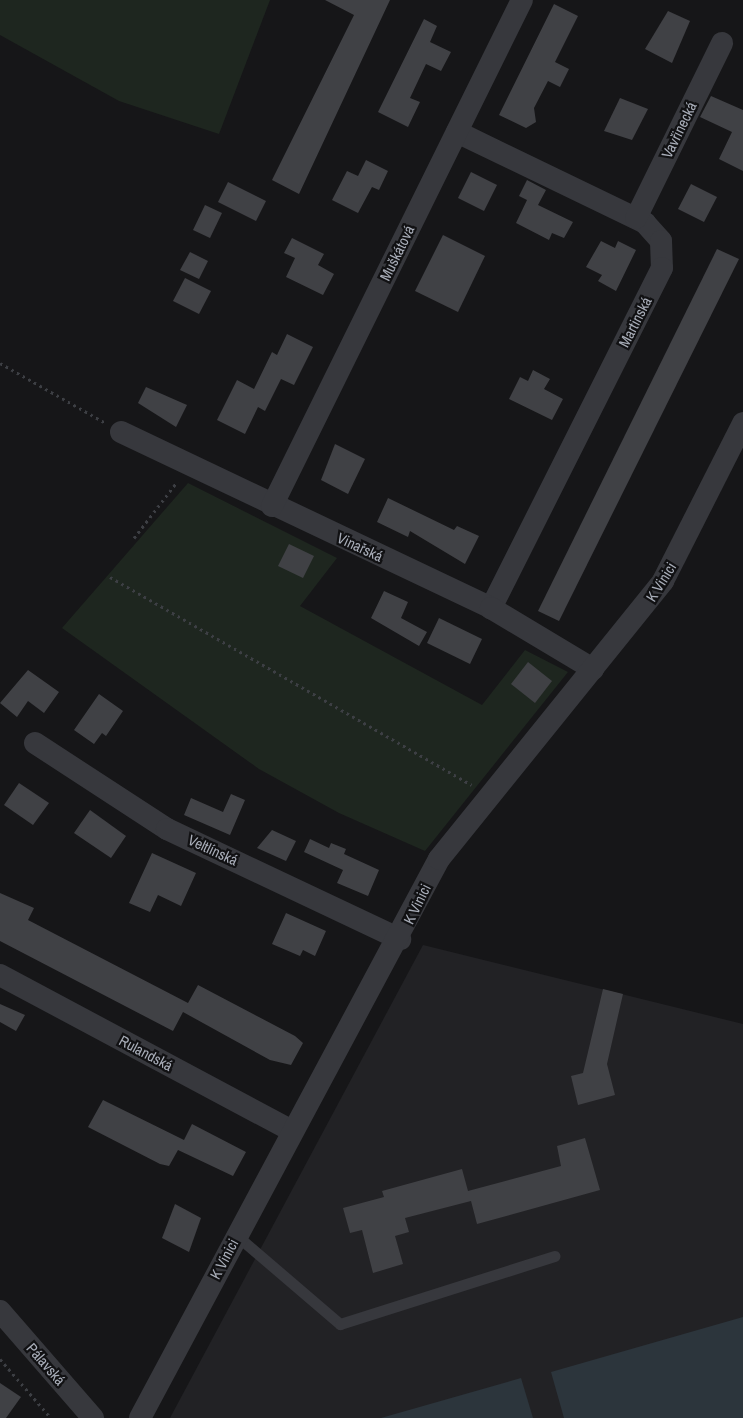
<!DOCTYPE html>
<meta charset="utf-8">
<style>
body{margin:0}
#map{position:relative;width:743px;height:1418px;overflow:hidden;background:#161618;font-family:"Archivo Narrow",sans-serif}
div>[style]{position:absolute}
.built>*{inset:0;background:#222225}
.green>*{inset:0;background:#1e261f}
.water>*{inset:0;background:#2c353c}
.building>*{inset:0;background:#404145}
.path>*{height:3px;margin-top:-1.5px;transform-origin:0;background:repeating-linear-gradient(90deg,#3d3f44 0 2.5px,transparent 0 6.5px)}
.lane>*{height:11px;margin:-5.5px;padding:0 5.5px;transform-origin:5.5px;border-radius:5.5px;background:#37383d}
.street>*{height:22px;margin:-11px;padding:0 11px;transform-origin:11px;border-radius:11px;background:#37383d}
span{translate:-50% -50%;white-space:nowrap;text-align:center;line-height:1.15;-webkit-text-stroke:4.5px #111113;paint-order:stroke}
.street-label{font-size:15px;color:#a8adb8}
</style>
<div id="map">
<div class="built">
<i style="clip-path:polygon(423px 945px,743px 1024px,743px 1418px,170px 1418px)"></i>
</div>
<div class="green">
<i style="clip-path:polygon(0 0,270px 0,219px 134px,119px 101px,0 35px)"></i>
<i style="clip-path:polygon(188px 483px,337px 558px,300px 606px,482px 705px,525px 650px,568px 672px,425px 851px,339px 813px,259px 769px,62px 628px)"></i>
</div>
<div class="water">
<i style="clip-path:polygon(743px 1317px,743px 1418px,564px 1418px,551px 1372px)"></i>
<i style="clip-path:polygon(521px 1378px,533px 1418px,381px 1418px)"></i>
</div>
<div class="building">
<i style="clip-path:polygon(325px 0,390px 0,299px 194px,272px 180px,354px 15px)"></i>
<i style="clip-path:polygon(554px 4px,578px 16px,555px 62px,569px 69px,560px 87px,548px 81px,534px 108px,536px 122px,526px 128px,499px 115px)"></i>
<i style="clip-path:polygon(668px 11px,690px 21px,672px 63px,645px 49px)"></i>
<i style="clip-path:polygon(424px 19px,437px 26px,430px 42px,451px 52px,441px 71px,426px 64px,410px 98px,420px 102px,408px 127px,378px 112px)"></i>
<i style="clip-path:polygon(711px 96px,743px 110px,743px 171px,719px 159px,732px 132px,700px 117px)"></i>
<i style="clip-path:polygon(620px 98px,648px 109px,632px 140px,604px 131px)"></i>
<i style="clip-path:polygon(366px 160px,388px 171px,379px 190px,372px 187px,358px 213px,332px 200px,347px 171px,358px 176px)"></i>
<i style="clip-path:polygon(471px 172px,497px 185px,484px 211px,458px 198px)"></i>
<i style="clip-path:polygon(527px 180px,546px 190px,538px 205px,573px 222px,564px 238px,552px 233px,549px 240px,516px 223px,527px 200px,519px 196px)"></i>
<i style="clip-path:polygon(228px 182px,266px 201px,256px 221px,218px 202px)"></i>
<i style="clip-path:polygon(691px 184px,717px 197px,704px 222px,678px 209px)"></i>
<i style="clip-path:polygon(205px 205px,222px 213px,210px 238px,193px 230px)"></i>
<i style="clip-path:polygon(443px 235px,485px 256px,458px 312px,415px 291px)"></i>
<i style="clip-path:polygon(292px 238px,324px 254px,318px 265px,334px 274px,323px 295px,286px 277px,295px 258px,284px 253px)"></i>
<i style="clip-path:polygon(601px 241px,615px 248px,618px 241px,636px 250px,616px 291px,598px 281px,602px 275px,586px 267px)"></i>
<i style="clip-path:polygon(717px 249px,739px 259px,559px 621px,538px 611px)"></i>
<i style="clip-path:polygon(190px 252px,208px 261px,199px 279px,180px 270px)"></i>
<i style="clip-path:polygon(185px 278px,211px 291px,199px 314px,173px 301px)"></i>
<i style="clip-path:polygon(287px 334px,313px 347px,294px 385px,281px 379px,265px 411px,258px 407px,245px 434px,217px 420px,237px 380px,254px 389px,272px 352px,277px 355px)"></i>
<i style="clip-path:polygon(533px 370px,550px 379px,544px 389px,563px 399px,552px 420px,509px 399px,520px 377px,528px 381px)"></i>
<i style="clip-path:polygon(146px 387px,187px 405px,176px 427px,138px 403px)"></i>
<i style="clip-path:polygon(335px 444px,365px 459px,348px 494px,321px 480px)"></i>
<i style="clip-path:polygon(388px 498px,454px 530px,457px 526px,479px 536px,465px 564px,410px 531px,408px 537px,377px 522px)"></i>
<i style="clip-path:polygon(289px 544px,314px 556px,303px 578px,278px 566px)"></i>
<i style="clip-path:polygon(384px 591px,408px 602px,401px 618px,427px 632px,419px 646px,371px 618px)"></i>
<i style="clip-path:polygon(439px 618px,482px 639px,470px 664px,427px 643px)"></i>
<i style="clip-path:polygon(528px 662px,552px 681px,535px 703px,511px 684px)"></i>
<i style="clip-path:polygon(28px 670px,59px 692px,44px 713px,28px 701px,17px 717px,0 703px)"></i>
<i style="clip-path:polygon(99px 694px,123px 711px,106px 736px,102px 733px,94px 744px,74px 730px)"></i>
<i style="clip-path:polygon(19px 783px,49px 803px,33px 825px,4px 805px)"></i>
<i style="clip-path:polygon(231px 794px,245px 800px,230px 835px,184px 815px,191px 798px,223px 812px)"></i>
<i style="clip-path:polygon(90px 810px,126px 836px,111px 858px,74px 833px)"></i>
<i style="clip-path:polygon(272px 830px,296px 841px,286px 861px,257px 848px)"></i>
<i style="clip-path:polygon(310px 839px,329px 848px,331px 843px,346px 849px,344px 854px,379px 870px,368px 896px,337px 883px,343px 870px,304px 852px)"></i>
<i style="clip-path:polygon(152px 853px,196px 873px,181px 906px,158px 895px,150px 912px,129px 903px)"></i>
<i style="clip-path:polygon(0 893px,34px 908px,28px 920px,188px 1003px,198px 985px,295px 1036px,303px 1043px,291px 1065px,270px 1060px,183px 1012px,173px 1031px,0 941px)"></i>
<i style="clip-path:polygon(286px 913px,326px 931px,315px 956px,303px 950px,300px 956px,272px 944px)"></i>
<i style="clip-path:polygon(603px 989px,623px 994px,607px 1064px,615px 1095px,578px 1105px,571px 1076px,583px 1073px)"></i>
<i style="clip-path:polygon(0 1004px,25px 1015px,16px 1031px,0 1022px)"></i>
<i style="clip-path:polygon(103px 1100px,184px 1140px,192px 1124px,246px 1152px,233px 1176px,178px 1150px,169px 1166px,160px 1164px,88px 1127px)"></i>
<i style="clip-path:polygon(585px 1138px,600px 1190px,477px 1224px,471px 1201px,405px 1218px,409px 1232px,395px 1236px,403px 1264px,373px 1273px,362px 1230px,350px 1233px,343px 1208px,384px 1197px,382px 1191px,462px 1169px,468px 1191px,561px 1166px,557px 1146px)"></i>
<i style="clip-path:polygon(175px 1204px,201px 1218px,189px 1252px,162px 1238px)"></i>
<i style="clip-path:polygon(0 1383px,21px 1397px,6px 1418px,0 1418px)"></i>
</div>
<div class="path">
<i style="left:0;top:363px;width:120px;rotate:29.6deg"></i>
<i style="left:134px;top:538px;width:71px;rotate:-52.5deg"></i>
<i style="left:110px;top:577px;width:417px;rotate:29.9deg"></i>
<i style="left:0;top:1359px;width:78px;rotate:49.2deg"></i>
</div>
<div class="lane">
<i style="left:236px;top:1235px;width:137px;rotate:40.6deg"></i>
<i style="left:340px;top:1324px;width:225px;rotate:-17.6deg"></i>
</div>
<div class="street">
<i style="left:457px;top:132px;width:209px;rotate:25.8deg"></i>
<i style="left:645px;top:223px;width:24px;rotate:48deg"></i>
<i style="left:661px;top:241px;width:27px;rotate:88deg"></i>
<i style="left:662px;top:268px;width:381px;rotate:116.7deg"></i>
<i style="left:636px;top:218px;width:195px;rotate:-63.8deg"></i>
<i style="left:121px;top:432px;width:410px;rotate:25.4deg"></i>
<i style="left:491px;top:608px;width:119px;rotate:30.9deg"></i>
<i style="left:272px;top:506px;width:564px;rotate:-63.71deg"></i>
<i style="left:35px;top:743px;width:158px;rotate:33.1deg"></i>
<i style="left:167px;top:829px;width:258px;rotate:25.3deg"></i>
<i style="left:0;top:975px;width:331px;rotate:28.1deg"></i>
<i style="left:0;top:1311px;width:142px;rotate:49deg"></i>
<i style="left:140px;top:1418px;width:634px;rotate:-61.86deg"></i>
<i style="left:439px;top:859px;width:357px;rotate:-51.1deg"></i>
<i style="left:663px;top:581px;width:177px;rotate:-63.1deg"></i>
</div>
<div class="street-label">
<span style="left:679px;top:130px;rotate:-64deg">Vavřinecká</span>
<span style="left:397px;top:253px;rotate:-64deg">Muškátová</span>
<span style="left:635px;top:322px;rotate:-63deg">Martinská</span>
<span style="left:360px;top:547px;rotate:25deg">Vinařská</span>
<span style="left:661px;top:582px;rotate:-58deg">K Vinici</span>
<span style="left:213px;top:850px;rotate:25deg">Veltlínská</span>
<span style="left:417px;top:904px;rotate:-64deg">K Vinici</span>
<span style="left:146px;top:1053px;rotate:28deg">Rulandská</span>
<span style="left:224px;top:1259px;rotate:-62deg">K Vinici</span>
<span style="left:46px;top:1364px;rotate:49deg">Pálavská</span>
</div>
</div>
